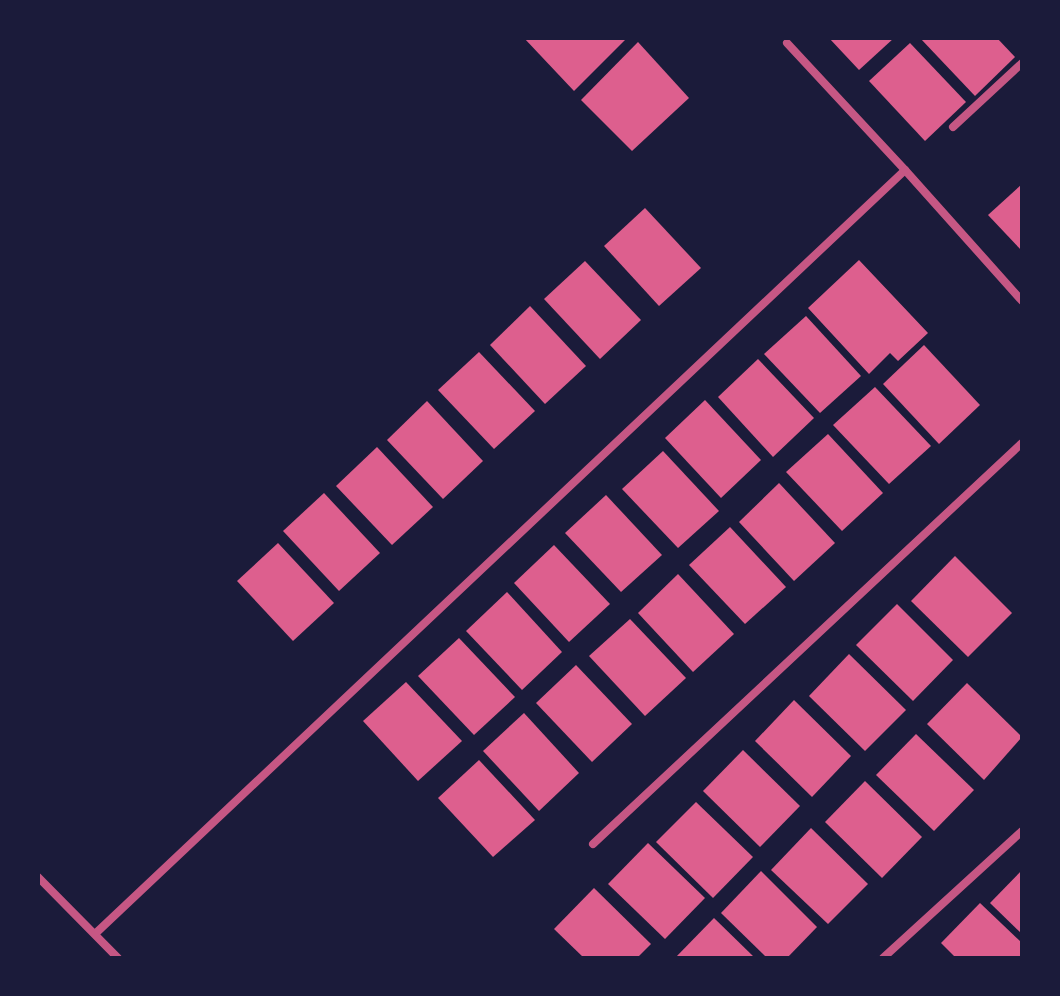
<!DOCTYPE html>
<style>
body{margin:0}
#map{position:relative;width:1060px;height:996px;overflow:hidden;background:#1b1b3a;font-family:Quicksand,sans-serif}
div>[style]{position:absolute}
.building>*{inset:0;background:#dd5f8e}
.minor>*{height:8px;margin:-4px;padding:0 4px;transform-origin:4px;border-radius:4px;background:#c65784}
span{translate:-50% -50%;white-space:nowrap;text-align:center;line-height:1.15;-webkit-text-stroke:6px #1b1b3a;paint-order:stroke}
.frame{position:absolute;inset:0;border:40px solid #1b1b3a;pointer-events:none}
</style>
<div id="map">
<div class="building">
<i style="clip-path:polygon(524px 38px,627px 38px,574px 91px)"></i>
<i style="clip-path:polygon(829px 38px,894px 38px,859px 70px)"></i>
<i style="clip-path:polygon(920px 38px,997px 38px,1015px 57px,975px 96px)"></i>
<i style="clip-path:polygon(638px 42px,689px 98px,632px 151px,581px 100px)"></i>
<i style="clip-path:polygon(910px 43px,966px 102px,925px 141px,869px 81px)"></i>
<i style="clip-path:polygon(1022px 184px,1022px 251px,988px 215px)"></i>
<i style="clip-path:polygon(645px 208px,701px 268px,659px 306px,604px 246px)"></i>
<i style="clip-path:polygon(859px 260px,928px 333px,898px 361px,890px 353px,869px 374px,808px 308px)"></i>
<i style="clip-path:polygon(585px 261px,641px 320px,600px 359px,544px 299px)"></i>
<i style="clip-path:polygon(530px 306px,586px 366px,545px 404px,490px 345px)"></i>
<i style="clip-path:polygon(806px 316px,861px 376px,820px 413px,764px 354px)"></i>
<i style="clip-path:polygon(924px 345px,980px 405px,939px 444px,883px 384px)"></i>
<i style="clip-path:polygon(479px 352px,535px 411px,494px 449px,438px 390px)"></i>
<i style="clip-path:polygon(758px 359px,814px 418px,773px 457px,718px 397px)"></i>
<i style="clip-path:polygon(875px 387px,931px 446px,889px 484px,833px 425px)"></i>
<i style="clip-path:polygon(705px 400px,761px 460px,721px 498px,665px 438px)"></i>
<i style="clip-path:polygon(427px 401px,483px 461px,443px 499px,387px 440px)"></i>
<i style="clip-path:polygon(828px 434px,883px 493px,842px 531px,786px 472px)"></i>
<i style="clip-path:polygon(377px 447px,433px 507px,392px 545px,336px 486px)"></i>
<i style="clip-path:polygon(663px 451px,719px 511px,678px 548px,622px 489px)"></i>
<i style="clip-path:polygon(779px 483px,835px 543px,794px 581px,739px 522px)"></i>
<i style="clip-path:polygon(324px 493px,380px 553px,339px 591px,283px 531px)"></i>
<i style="clip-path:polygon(606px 495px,662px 555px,621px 592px,565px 533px)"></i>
<i style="clip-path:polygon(730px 527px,786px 587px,745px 624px,689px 565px)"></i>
<i style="clip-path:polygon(278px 543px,334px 603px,293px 641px,237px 581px)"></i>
<i style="clip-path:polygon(554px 545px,610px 604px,569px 642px,514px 583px)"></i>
<i style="clip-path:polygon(955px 556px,1012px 613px,968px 657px,911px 601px)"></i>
<i style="clip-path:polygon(678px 574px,734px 634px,693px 672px,638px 613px)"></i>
<i style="clip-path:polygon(507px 592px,562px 652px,522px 690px,466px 631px)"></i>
<i style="clip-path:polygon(897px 604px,953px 660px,913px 701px,856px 645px)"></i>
<i style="clip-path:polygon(630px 619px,686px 678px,645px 716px,589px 656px)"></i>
<i style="clip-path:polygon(459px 638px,515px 697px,474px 735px,418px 676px)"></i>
<i style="clip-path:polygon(849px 654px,906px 710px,865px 751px,809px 696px)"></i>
<i style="clip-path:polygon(576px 665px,632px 724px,592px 762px,536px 703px)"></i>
<i style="clip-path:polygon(406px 682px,462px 741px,418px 781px,363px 721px)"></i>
<i style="clip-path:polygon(967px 683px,1022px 737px,984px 780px,927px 724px)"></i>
<i style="clip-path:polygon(794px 700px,851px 756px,812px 797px,755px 741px)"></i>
<i style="clip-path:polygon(524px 713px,579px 773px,539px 811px,483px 751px)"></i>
<i style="clip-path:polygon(916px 734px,974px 790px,934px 831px,876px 775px)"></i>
<i style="clip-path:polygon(743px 750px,800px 806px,760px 847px,703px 791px)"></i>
<i style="clip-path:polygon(479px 760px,535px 820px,493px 857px,438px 798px)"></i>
<i style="clip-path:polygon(865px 781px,922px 837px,882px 878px,825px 822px)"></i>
<i style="clip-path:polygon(696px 802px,753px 857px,713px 898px,656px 842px)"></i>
<i style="clip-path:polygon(811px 828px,868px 884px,828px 924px,771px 870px)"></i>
<i style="clip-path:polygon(648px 843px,705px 898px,665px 939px,608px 884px)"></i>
<i style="clip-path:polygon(1022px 870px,1022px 934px,990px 903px)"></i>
<i style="clip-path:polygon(761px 871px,817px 927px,787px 958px,767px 958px,721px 913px)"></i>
<i style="clip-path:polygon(594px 888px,651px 944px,637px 958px,584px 958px,554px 929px)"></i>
<i style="clip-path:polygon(980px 903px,1022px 943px,1022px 958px,956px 958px,941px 943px)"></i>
<i style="clip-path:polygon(714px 918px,755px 958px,675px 958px)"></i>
</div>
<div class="minor">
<i style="left:787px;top:43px;width:173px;rotate:47.1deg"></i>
<i style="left:953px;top:127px;width:94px;rotate:-42.8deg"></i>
<i style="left:593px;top:844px;width:587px;rotate:-43.07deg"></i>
<i style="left:38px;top:877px;width:114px;rotate:45.4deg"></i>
<i style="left:96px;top:933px;width:1112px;rotate:-43.32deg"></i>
<i style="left:905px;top:170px;width:176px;rotate:48.2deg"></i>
<i style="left:883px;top:958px;width:188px;rotate:-42.4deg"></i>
</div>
<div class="frame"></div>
</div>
